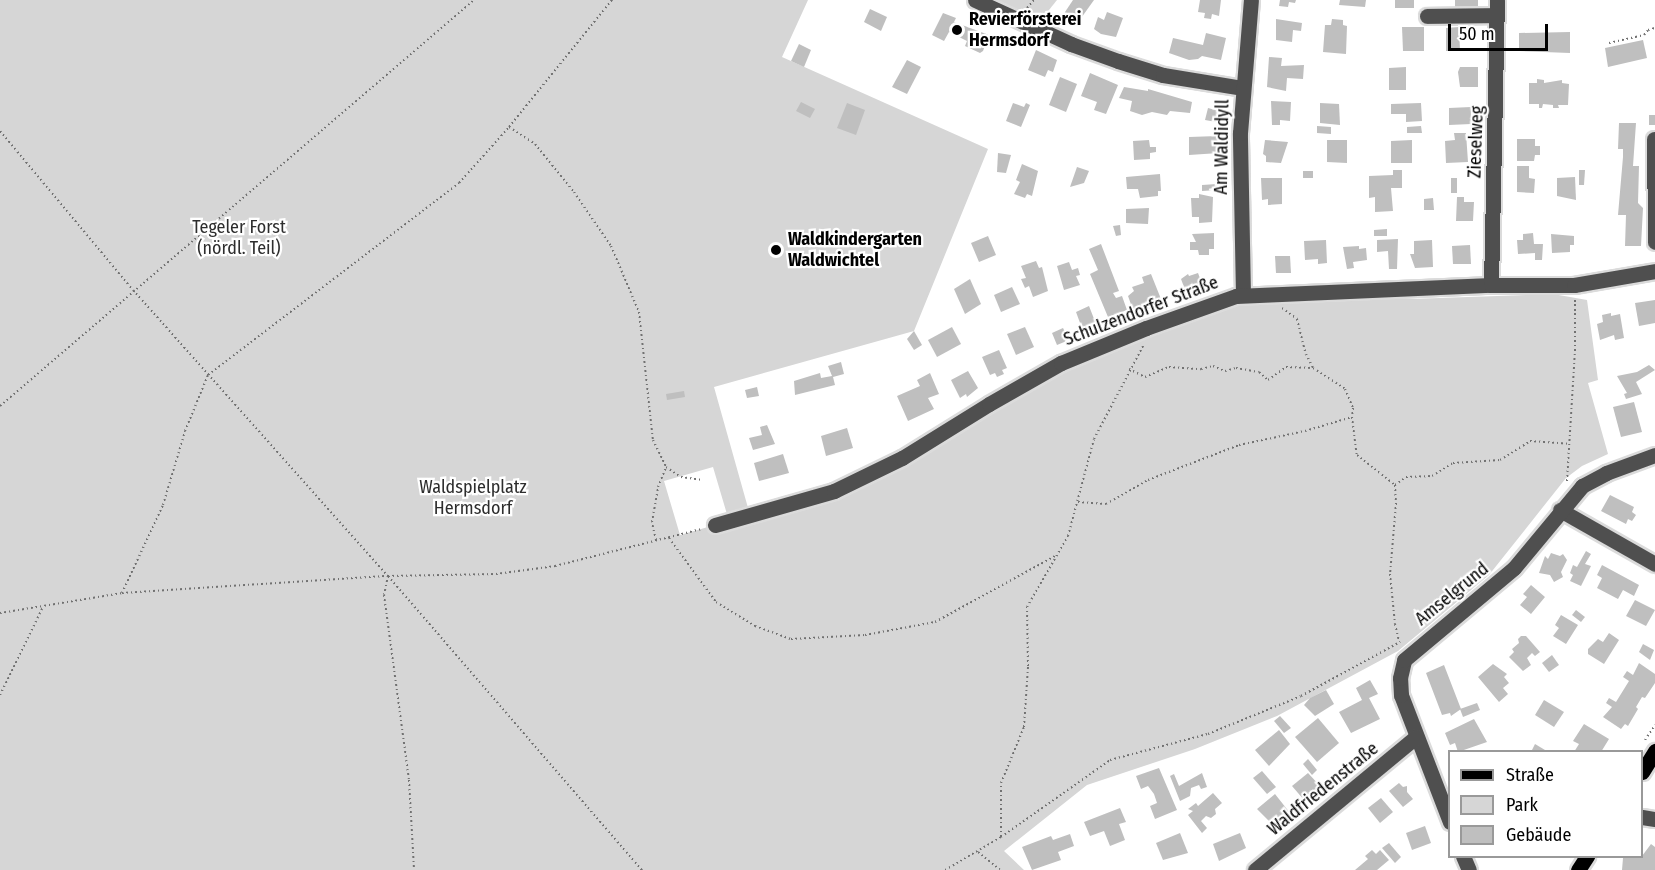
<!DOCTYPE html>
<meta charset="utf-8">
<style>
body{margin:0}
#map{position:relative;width:1655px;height:870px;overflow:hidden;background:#fff;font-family:"Fira Sans Condensed",sans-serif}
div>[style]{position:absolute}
.green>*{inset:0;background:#d6d6d6}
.building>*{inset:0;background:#bfbfbf}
.path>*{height:2px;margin-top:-1px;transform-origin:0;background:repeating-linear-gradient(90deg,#717171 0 1.5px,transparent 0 4.5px)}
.roads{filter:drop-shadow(2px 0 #dbdbdb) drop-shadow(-2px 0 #dbdbdb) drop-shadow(0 2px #dbdbdb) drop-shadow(0 -2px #dbdbdb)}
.minor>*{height:15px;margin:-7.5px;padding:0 7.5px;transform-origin:7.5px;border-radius:7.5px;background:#4f4f4f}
.major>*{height:15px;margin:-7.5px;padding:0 7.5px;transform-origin:7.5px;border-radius:7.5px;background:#000}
.dots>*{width:16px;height:16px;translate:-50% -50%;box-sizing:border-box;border:3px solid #fff;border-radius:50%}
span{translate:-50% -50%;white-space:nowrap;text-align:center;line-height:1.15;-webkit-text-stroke:4.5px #fff;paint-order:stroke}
.poi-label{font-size:18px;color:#000;font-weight:700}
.left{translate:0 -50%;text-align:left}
.street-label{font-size:18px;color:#000}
.park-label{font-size:18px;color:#2d2d2d}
.legend{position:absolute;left:1448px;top:750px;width:195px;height:108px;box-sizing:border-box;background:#fff;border:2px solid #999;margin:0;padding:8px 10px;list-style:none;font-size:18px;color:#000}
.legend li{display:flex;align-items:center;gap:12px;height:30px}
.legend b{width:30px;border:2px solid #999}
.scale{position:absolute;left:1448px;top:24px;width:100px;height:27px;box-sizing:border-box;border:3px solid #000;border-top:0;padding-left:8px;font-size:18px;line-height:21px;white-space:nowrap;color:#000;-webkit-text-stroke:4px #fff;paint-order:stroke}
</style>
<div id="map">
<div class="green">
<i style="clip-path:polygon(evenodd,0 0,808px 0,782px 57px,988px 149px,914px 331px,714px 387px,752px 522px,834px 498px,948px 441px,1064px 369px,1227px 304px,1282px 296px,1410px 299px,1553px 294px,1587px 300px,1598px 380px,1588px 383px,1608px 454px,1582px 466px,1566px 478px,1489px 575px,1398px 651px,1277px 716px,1195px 749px,1087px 785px,1004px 851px,1024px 870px,0 870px,0 0,713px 467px,729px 521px,680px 535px,664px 481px,713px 467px)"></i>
<i style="clip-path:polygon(995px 0,1057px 0,1041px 20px)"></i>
</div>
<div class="building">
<i style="clip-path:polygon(1073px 0,1094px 0,1079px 21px,1070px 20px,1065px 12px)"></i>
<i style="clip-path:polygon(1200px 0,1221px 0,1219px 16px,1212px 14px,1211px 19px,1204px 18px,1205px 13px,1198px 12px)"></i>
<i style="clip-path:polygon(1280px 0,1296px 0,1295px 3px,1289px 2px,1288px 7px,1279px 6px)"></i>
<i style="clip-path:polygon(1340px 0,1366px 0,1365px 7px,1339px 5px)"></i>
<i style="clip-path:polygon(1395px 0,1414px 0,1414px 8px,1395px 8px)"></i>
<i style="clip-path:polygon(1455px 0,1478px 0,1478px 8px,1455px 8px)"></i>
<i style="clip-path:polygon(870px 9px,887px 17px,881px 31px,864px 22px)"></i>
<i style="clip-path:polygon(1107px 12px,1123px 18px,1116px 37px,1101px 34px,1094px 29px,1098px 17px,1104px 20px)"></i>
<i style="clip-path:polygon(943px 13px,956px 18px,954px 22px,989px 35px,983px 51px,980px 53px,965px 46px,967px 41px,949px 32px,944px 41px,932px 35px)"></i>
<i style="clip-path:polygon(1276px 19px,1302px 23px,1301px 31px,1293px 30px,1292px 42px,1276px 40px)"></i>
<i style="clip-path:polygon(1332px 19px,1343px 20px,1343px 25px,1347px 26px,1346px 54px,1323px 52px,1325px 25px,1331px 25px)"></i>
<i style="clip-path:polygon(1402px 27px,1424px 27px,1424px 51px,1403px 51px)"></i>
<i style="clip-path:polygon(1459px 27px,1460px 51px,1446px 51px,1446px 28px)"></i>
<i style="clip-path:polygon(1570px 32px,1570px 53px,1519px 51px,1519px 33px)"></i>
<i style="clip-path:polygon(1206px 33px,1226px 38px,1221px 60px,1202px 56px,1198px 59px,1189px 60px,1169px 53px,1173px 38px,1203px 45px)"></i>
<i style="clip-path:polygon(1643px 40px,1647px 58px,1608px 67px,1605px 48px)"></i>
<i style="clip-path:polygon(799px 44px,811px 50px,804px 67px,791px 61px)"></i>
<i style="clip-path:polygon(1036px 50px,1057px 60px,1053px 72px,1048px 70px,1045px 77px,1028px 70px)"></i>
<i style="clip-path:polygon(1269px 57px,1282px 58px,1281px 66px,1304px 65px,1303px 79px,1287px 78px,1286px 91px,1267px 87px)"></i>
<i style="clip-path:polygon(907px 60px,921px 67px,907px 94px,892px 87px)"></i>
<i style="clip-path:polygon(1406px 67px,1406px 90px,1389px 90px,1389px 68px)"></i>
<i style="clip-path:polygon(1460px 67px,1478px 67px,1478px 87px,1460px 87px,1458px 72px)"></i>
<i style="clip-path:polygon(1090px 73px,1118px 85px,1106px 114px,1094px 110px,1097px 102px,1081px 96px)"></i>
<i style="clip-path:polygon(1060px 77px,1077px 84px,1066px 112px,1049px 105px)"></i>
<i style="clip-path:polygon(1537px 79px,1544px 80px,1544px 83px,1562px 80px,1562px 83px,1569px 84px,1568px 105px,1558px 105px,1559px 108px,1553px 108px,1553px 105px,1543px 104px,1542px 108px,1539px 108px,1539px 104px,1529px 104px,1529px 83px,1537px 83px)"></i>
<i style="clip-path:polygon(1124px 87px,1148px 91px,1148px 89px,1192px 102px,1190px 113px,1170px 111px,1167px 115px,1152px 112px,1142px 115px,1130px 111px,1132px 101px,1119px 98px)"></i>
<i style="clip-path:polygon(1271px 101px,1291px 102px,1290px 121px,1280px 120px,1280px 125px,1272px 125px)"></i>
<i style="clip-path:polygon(801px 102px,815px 109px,810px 118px,796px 111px)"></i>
<i style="clip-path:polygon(847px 103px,865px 110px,856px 135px,837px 128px)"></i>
<i style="clip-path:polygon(1013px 103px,1024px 107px,1026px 103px,1030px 105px,1021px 127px,1006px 121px)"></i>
<i style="clip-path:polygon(1320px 103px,1339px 104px,1340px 125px,1320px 123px)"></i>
<i style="clip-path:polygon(1421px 103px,1422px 121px,1406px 122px,1406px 114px,1391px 114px,1391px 104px)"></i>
<i style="clip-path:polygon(1471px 107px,1471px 124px,1449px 125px,1449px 108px)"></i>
<i style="clip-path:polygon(1208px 108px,1219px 111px,1216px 122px,1205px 120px)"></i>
<i style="clip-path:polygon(1649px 115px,1655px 115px,1655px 125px,1649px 125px)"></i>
<i style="clip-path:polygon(1619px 123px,1636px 123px,1633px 166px,1639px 166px,1638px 203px,1643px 208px,1641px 246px,1625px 246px,1626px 215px,1618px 215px,1623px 157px,1623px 149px,1618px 149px)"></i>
<i style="clip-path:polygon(1317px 126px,1331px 127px,1331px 134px,1317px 133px)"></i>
<i style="clip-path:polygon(1421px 126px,1422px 133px,1407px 133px,1407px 127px)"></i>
<i style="clip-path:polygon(1454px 133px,1466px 133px,1468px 162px,1446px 163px,1445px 141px,1455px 140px)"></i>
<i style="clip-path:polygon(1218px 136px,1219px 153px,1189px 155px,1189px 137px)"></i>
<i style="clip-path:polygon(1517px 139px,1535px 139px,1535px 146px,1540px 146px,1540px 155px,1535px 155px,1534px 161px,1517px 161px)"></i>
<i style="clip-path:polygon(1149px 140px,1150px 147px,1156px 147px,1156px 152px,1150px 153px,1150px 159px,1134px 160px,1133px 141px)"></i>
<i style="clip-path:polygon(1265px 140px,1288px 142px,1281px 163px,1266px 162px,1266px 156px,1263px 154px)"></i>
<i style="clip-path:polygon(1327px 140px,1347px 140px,1347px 163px,1327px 162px)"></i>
<i style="clip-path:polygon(1412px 140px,1412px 163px,1391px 163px,1391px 141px)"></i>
<i style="clip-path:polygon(998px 153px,1011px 155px,1006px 173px,997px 172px)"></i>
<i style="clip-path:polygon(1022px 164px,1038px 171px,1032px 196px,1027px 194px,1025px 198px,1014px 194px,1020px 182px,1016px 180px)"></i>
<i style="clip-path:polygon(1517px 166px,1529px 166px,1529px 178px,1535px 179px,1534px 193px,1517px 192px)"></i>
<i style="clip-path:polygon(1077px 167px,1089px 171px,1084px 183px,1070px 187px)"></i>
<i style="clip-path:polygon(1393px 170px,1402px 170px,1402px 188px,1391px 188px,1393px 211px,1375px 212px,1375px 197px,1369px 198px,1369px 176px,1393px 175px)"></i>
<i style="clip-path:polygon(1579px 170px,1585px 170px,1584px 185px,1579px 185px)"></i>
<i style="clip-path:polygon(1303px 171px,1313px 171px,1313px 178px,1303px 178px)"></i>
<i style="clip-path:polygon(1160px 174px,1161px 191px,1158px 191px,1158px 196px,1140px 198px,1138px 189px,1127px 189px,1126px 177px)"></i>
<i style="clip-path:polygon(1575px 177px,1576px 200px,1557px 196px,1557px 178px)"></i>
<i style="clip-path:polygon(1261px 178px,1282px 178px,1282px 204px,1268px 205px,1268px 199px,1262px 200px)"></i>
<i style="clip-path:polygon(1451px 178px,1457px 178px,1457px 193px,1451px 193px)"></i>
<i style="clip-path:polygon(1217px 184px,1217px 190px,1202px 191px,1202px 185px)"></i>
<i style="clip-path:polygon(1199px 194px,1213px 197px,1212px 222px,1199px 223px,1199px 217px,1192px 217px,1191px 198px,1199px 198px)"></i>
<i style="clip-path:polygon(1457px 197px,1464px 197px,1464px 202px,1474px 202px,1473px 221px,1456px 221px)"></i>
<i style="clip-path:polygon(1433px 198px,1434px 210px,1424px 210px,1424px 199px)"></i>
<i style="clip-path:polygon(1149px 208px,1148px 224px,1126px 223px,1126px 209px)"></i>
<i style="clip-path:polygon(1120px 225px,1121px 235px,1116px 236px,1113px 226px)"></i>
<i style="clip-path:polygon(1387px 229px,1387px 236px,1374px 236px,1374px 230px)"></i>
<i style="clip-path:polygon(1214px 233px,1214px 249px,1209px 249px,1209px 255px,1199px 255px,1198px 250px,1190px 250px,1190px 242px,1196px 242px,1192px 234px)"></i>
<i style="clip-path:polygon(1533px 233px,1534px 244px,1543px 244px,1542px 260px,1535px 260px,1535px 253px,1518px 254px,1517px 240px,1523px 240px,1523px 234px)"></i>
<i style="clip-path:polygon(1551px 234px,1574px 236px,1574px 245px,1570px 245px,1570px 252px,1552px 253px)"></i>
<i style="clip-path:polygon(988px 236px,996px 255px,979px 262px,971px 243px)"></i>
<i style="clip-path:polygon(1398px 239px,1397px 269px,1389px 269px,1388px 251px,1377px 252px,1377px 240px)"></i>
<i style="clip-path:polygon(1326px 240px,1327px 263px,1318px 264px,1318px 259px,1305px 260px,1304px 241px)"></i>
<i style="clip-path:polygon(1432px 240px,1433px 267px,1415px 268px,1410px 254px,1414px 254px,1414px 241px)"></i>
<i style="clip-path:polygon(1101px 244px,1119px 291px,1113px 293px,1116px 298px,1122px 296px,1127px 310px,1108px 317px,1090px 274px,1098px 270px,1089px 249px)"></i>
<i style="clip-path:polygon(1470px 245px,1471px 264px,1453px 264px,1452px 246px)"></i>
<i style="clip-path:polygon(1359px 246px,1359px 249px,1366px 248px,1367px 260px,1353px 262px,1354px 268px,1347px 269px,1343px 247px)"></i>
<i style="clip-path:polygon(1275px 256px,1290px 256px,1291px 273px,1276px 273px)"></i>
<i style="clip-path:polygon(1036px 261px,1039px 268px,1042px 267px,1048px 291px,1033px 297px,1029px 286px,1025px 288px,1021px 279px,1026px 278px,1021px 266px)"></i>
<i style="clip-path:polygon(1069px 262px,1072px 270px,1078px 268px,1080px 275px,1076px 276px,1080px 285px,1064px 290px,1057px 266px)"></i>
<i style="clip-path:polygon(1198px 273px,1204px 289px,1187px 295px,1181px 279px,1188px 274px,1189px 276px)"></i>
<i style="clip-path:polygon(1151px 274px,1163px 304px,1146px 310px,1144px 307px,1133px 310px,1128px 296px,1134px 291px,1132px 287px,1144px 283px,1142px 277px)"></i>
<i style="clip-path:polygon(970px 279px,981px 304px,965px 314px,954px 289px)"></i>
<i style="clip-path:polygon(1012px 287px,1020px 304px,1001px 312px,994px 295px)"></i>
<i style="clip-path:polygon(1655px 300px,1655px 323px,1639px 326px,1635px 303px)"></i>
<i style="clip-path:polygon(1089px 306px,1098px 329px,1091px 332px,1090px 328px,1083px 331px,1076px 312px)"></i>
<i style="clip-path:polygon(1611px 313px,1611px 316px,1620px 314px,1624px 338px,1615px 340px,1614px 335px,1600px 340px,1597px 324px,1603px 322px,1602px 315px)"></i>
<i style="clip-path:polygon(952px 327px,961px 344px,937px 357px,928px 340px)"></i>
<i style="clip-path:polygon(1025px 327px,1034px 347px,1016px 355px,1007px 334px)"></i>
<i style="clip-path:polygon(1063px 328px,1069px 340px,1057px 345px,1052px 333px)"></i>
<i style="clip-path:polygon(914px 331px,922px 345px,914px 350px,907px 339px)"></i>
<i style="clip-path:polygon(999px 350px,1007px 368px,1002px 370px,1004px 374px,997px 377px,995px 373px,990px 375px,982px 357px)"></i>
<i style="clip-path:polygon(841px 362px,844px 374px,833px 377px,835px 385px,795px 395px,794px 381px,820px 373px,821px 378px,832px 376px,828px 366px)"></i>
<i style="clip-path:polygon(1649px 365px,1655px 370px,1636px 382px,1642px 394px,1626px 399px,1624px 394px,1627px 393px,1617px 376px,1637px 372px)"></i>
<i style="clip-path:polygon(968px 371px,978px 388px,967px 397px,966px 394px,960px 398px,951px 380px)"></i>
<i style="clip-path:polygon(930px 373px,939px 394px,928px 398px,934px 409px,908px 421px,897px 396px,920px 386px,917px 380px)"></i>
<i style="clip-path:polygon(757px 387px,759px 396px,747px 398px,745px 390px)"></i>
<i style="clip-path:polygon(684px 391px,685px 397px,667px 400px,666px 394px)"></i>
<i style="clip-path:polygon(1634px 402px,1642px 432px,1621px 437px,1613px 407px)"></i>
<i style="clip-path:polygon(767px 425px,775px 444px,753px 450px,749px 438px,762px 435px,760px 427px)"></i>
<i style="clip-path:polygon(847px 428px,853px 448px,826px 456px,821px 436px)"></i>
<i style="clip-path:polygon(783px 454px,789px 473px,759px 481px,754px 463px)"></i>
<i style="clip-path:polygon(1610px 495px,1634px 507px,1632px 512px,1636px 515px,1632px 521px,1628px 519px,1626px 524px,1601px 511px)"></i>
<i style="clip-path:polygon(1586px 551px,1591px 554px,1585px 564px,1591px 566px,1581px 586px,1570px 581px,1573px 575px,1570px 573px,1573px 565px,1577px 567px)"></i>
<i style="clip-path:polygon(1551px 553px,1560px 556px,1563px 554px,1567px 560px,1561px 572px,1563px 577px,1554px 582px,1550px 575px,1539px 573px,1545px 556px,1548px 559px)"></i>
<i style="clip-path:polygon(1602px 565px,1639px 585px,1634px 596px,1623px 590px,1618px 599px,1597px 588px,1602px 578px,1597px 575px)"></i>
<i style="clip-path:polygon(1531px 585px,1545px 597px,1531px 614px,1520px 605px,1527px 597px,1523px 594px)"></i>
<i style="clip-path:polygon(1635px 600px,1655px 610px,1646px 626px,1626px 616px)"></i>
<i style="clip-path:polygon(1576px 610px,1585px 617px,1581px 622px,1572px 615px)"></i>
<i style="clip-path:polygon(1561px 615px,1578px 625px,1566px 644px,1553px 636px,1559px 628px,1555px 625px)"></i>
<i style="clip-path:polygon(1609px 633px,1619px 640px,1604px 664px,1588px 654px,1588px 649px,1598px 639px,1603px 642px)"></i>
<i style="clip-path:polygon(1521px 636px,1526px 636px,1540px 652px,1535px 656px,1532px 653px,1527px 658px,1531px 665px,1523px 671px,1509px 657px,1514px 652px,1512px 649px,1519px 643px,1518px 639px)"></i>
<i style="clip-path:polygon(1643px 644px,1654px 650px,1650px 660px,1639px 652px)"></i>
<i style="clip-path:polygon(1552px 655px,1559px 665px,1549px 672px,1542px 663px)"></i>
<i style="clip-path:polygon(1639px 663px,1655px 674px,1655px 683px,1645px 698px,1642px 697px,1636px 707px,1638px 709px,1628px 726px,1625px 724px,1621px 729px,1603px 717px,1612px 707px,1606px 703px,1609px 698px,1616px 702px,1629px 681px,1623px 677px,1627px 671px,1633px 675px)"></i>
<i style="clip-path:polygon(1493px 664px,1507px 674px,1504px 677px,1509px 683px,1503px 688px,1508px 694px,1499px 702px,1478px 677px)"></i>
<i style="clip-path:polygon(1444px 665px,1461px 709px,1451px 716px,1450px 713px,1442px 715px,1426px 673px)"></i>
<i style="clip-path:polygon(1370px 680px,1378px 694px,1369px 698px,1380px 719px,1351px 733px,1339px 712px,1362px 700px,1356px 688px)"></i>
<i style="clip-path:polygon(1326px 690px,1334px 704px,1315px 716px,1304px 705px,1310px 698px)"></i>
<i style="clip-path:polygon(1544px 700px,1564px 712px,1554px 727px,1535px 715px)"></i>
<i style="clip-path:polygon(1477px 703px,1480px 710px,1463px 717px,1460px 709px)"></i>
<i style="clip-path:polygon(1280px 716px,1291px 728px,1284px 733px,1274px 721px)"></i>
<i style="clip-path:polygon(1318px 718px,1339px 743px,1317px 762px,1295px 737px)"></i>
<i style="clip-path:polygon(1474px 719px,1487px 742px,1458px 752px,1455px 743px,1450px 745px,1445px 733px)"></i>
<i style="clip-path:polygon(1584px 724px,1609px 739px,1601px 752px,1574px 752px,1579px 744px,1573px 741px)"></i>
<i style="clip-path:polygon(1279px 730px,1290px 744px,1269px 766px,1255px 750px)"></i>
<i style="clip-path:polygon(1535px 744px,1545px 750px,1544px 752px,1531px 752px)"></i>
<i style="clip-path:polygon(1308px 759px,1317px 770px,1312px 775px,1303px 764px)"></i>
<i style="clip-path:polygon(1159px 768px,1177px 810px,1155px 819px,1150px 806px,1157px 803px,1154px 794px,1148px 786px,1141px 789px,1136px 776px)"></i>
<i style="clip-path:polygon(1262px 771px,1276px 787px,1267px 794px,1253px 778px)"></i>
<i style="clip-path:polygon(1202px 773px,1207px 787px,1201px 789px,1199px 785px,1191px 788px,1190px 796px,1180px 801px,1170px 776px,1174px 774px,1179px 786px)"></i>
<i style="clip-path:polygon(1308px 773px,1320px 786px,1304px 800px,1292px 786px)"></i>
<i style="clip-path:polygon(1399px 783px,1403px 787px,1407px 786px,1407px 792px,1413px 799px,1403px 807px,1389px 791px)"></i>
<i style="clip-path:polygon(1213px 793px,1222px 803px,1215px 809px,1216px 814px,1211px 818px,1206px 816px,1201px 821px,1207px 828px,1202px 833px,1188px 815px,1193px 811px,1188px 809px,1196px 803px,1198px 806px)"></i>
<i style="clip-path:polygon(1275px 794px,1290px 813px,1277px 824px,1274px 820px,1271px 823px,1257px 809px)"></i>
<i style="clip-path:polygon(1381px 798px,1393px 812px,1380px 823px,1368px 808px)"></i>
<i style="clip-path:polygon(1120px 808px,1126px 822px,1119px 824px,1125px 840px,1110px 846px,1104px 831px,1090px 836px,1084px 822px)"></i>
<i style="clip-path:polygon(1425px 826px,1431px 843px,1412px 850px,1406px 833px)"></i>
<i style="clip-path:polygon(1180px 833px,1188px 853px,1163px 860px,1156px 843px)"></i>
<i style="clip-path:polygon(1240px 833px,1246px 848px,1219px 861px,1213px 844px)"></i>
<i style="clip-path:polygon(1070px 834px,1074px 846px,1058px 852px,1061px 860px,1032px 870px,1022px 847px,1051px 836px,1053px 840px)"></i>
<i style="clip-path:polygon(1389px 843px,1401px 857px,1395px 863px,1382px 848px)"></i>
<i style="clip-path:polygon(1651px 844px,1655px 847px,1655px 870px,1622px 870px,1623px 858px,1642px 856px)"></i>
<i style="clip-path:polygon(1372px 850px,1376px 854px,1380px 850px,1389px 860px,1377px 870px,1355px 870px,1368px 859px,1365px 856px)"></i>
</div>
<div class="path">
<i style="left:1027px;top:8px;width:11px;rotate:-49deg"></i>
<i style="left:1609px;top:43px;width:36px;rotate:-13deg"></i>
<i style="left:1644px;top:35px;width:6px;rotate:-51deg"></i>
<i style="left:1648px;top:30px;width:7px;rotate:-16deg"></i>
<i style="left:509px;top:127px;width:31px;rotate:33deg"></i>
<i style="left:535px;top:144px;width:62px;rotate:50.9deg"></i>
<i style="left:574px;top:192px;width:65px;rotate:55.6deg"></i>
<i style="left:611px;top:246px;width:72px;rotate:67deg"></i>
<i style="left:639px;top:312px;width:129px;rotate:83.8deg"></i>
<i style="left:653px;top:440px;width:30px;rotate:64deg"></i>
<i style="left:666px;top:467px;width:18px;rotate:34deg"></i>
<i style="left:681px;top:477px;width:22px;rotate:8deg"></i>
<i style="left:0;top:131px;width:207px;rotate:50.1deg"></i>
<i style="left:133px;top:290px;width:383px;rotate:48.3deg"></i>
<i style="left:388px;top:576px;width:389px;rotate:49.2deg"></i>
<i style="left:1282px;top:308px;width:19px;rotate:36deg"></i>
<i style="left:1297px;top:319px;width:36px;rotate:76deg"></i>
<i style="left:1306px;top:354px;width:16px;rotate:63deg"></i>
<i style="left:1313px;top:368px;width:38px;rotate:33deg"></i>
<i style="left:1345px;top:389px;width:21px;rotate:67deg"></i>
<i style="left:1353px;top:408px;width:9px;rotate:96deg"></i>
<i style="left:1129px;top:369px;width:18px;rotate:27deg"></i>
<i style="left:1145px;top:377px;width:26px;rotate:-23deg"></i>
<i style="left:1169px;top:367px;width:32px;rotate:4deg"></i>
<i style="left:1201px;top:369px;width:12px;rotate:-14deg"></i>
<i style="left:1213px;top:366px;width:13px;rotate:23deg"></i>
<i style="left:1225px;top:371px;width:11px;rotate:-15deg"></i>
<i style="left:1236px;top:368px;width:23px;rotate:10deg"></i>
<i style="left:1259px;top:372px;width:12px;rotate:42deg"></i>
<i style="left:1268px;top:380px;width:22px;rotate:-36deg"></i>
<i style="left:1286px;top:367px;width:27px;rotate:2deg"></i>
<i style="left:0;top:406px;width:624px;rotate:-40.58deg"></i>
<i style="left:1567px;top:481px;width:130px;rotate:-86.5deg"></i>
<i style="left:1575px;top:351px;width:53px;rotate:-90deg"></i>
<i style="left:1395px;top:485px;width:14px;rotate:-36deg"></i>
<i style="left:1406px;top:477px;width:26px;rotate:-2deg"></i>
<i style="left:1432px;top:476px;width:25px;rotate:-32deg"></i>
<i style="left:1453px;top:463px;width:47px;rotate:-3.7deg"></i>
<i style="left:1500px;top:460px;width:36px;rotate:-32deg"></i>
<i style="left:1530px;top:441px;width:39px;rotate:4deg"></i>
<i style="left:1078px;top:502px;width:28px;rotate:4deg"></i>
<i style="left:1106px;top:504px;width:48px;rotate:-29.7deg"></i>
<i style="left:1148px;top:480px;width:97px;rotate:-21deg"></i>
<i style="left:1239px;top:445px;width:67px;rotate:-12deg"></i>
<i style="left:1305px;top:431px;width:49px;rotate:-16.6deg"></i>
<i style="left:1352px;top:417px;width:38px;rotate:83deg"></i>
<i style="left:1357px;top:455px;width:48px;rotate:38.3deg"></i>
<i style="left:1395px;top:485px;width:18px;rotate:87deg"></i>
<i style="left:1396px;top:503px;width:71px;rotate:94.8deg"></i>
<i style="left:1390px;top:574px;width:50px;rotate:84.3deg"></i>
<i style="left:1395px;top:624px;width:17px;rotate:77deg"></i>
<i style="left:669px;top:538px;width:79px;rotate:53.7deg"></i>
<i style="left:716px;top:602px;width:46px;rotate:31.6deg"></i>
<i style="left:755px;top:626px;width:38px;rotate:20deg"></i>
<i style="left:791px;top:639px;width:74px;rotate:-3.1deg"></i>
<i style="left:865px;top:635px;width:71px;rotate:-10.5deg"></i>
<i style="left:935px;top:622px;width:137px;rotate:-28.8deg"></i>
<i style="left:656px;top:540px;width:18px;rotate:-103deg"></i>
<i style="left:652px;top:522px;width:36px;rotate:-80deg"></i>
<i style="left:658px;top:487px;width:22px;rotate:-68deg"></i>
<i style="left:388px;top:576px;width:19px;rotate:102deg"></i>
<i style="left:384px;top:595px;width:187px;rotate:82.3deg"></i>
<i style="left:409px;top:780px;width:90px;rotate:86.8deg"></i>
<i style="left:122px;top:593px;width:97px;rotate:-65deg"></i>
<i style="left:163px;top:505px;width:77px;rotate:-73.4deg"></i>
<i style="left:185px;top:431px;width:61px;rotate:-67.7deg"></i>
<i style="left:208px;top:375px;width:316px;rotate:-37.4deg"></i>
<i style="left:459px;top:183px;width:75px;rotate:-48.2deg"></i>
<i style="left:509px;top:127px;width:164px;rotate:-51deg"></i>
<i style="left:0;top:613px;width:124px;rotate:-9.3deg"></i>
<i style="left:122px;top:593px;width:267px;rotate:-3.7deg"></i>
<i style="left:388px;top:576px;width:108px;rotate:-1.1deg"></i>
<i style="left:496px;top:574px;width:60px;rotate:-7.7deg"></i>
<i style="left:555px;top:566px;width:151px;rotate:-14.2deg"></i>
<i style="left:0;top:695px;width:98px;rotate:-64deg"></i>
<i style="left:1645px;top:740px;width:18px;rotate:-56deg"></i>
<i style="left:1001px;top:837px;width:54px;rotate:-90deg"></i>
<i style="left:1001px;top:783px;width:61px;rotate:-67.7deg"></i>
<i style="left:1024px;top:727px;width:61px;rotate:-86.2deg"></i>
<i style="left:1028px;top:666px;width:59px;rotate:-91deg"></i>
<i style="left:1027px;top:607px;width:82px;rotate:-60deg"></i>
<i style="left:1068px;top:536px;width:100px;rotate:-75deg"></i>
<i style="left:1094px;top:439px;width:107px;rotate:-62.2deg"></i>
<i style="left:978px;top:852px;width:28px;rotate:39deg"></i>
<i style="left:945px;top:870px;width:65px;rotate:-30.5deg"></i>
<i style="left:1001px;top:837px;width:133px;rotate:-35.2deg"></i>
<i style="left:1110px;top:760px;width:101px;rotate:-14.9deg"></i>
<i style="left:1208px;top:734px;width:100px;rotate:-22.2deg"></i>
<i style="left:1301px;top:696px;width:113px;rotate:-28.6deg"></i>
</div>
<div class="roads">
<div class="minor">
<i style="left:975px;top:0;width:106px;rotate:24.6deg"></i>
<i style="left:1071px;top:44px;width:50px;rotate:19.9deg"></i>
<i style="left:1118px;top:61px;width:47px;rotate:17.3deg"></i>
<i style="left:1163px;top:75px;width:80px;rotate:9.3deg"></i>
<i style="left:1427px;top:16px;width:70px;rotate:-0.8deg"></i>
<i style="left:1654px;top:139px;width:103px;rotate:89.4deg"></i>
<i style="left:1491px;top:285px;width:285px;rotate:-88.8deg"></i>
<i style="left:1243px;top:295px;width:162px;rotate:-91.1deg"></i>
<i style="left:1240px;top:133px;width:133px;rotate:-85.3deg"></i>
<i style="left:1560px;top:510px;width:109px;rotate:29.6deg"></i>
<i style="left:715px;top:525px;width:124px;rotate:-15.9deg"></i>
<i style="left:834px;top:491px;width:76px;rotate:-25.9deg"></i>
<i style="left:902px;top:458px;width:102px;rotate:-31.8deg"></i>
<i style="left:989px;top:404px;width:83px;rotate:-29.7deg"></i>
<i style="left:1061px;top:363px;width:92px;rotate:-22.4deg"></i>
<i style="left:1146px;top:328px;width:96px;rotate:-19.6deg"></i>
<i style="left:1236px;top:296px;width:255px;rotate:-2.5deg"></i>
<i style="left:1491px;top:285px;width:83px"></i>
<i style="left:1574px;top:285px;width:82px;rotate:-9.8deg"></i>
<i style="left:1642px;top:817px;width:13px;rotate:9deg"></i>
<i style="left:1450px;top:822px;width:136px;rotate:-111.1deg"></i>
<i style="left:1401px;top:695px;width:17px;rotate:-93deg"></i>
<i style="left:1400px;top:678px;width:18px;rotate:-77deg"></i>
<i style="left:1404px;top:660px;width:143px;rotate:-39.9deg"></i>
<i style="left:1514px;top:568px;width:107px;rotate:-50.3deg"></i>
<i style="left:1582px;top:486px;width:27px;rotate:-28deg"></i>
<i style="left:1606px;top:473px;width:52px;rotate:-20.2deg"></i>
<i style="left:1463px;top:856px;width:15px;rotate:67deg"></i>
<i style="left:1255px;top:870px;width:209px;rotate:-39.6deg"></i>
</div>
<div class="major">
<i style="left:1642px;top:772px;width:25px;rotate:-58deg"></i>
<i style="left:1578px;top:870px;width:17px;rotate:-57deg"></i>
</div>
</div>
<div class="dots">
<i style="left:957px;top:30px;background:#000"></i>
<i style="left:776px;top:250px;background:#000"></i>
</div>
<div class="poi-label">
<span class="left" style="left:969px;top:30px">Revierförsterei<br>Hermsdorf</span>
<span class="left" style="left:788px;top:250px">Waldkindergarten<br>Waldwichtel</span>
</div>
<div class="street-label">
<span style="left:1476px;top:142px;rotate:-88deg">Zieselweg</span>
<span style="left:1222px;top:147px;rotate:-89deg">Am Waldidyll</span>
<span style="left:1141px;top:311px;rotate:-21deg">Schulzendorfer Straße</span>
<span style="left:1452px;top:594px;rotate:-39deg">Amselgrund</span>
<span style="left:1323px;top:789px;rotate:-39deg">Waldfriedenstraße</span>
</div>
<div class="park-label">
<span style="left:239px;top:238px">Tegeler Forst<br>(nördl. Teil)</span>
<span style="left:473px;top:498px">Waldspielplatz<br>Hermsdorf</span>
</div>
<ul class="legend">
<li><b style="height:8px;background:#000"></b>Straße</li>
<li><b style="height:16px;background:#d6d6d6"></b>Park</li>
<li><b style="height:16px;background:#bfbfbf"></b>Gebäude</li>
</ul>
<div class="scale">50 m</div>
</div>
